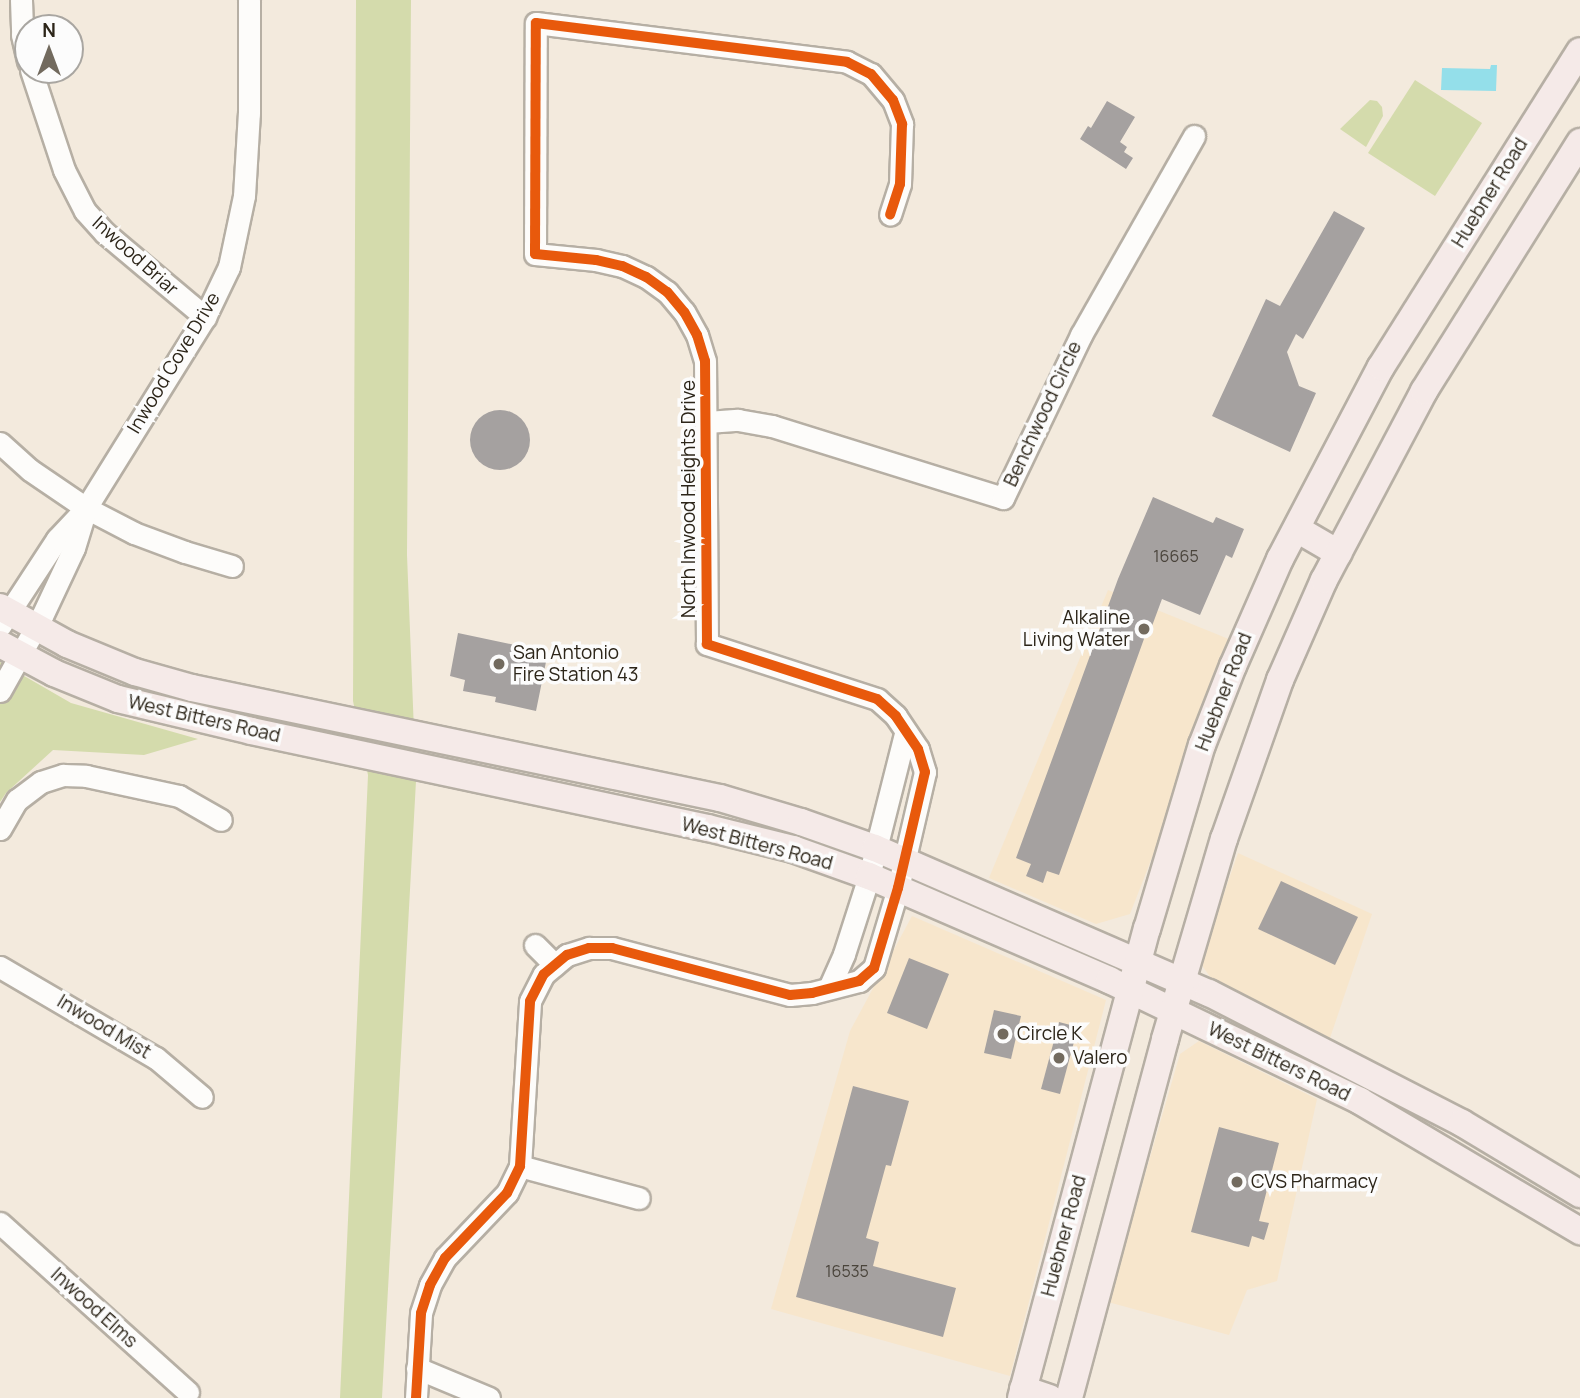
<!DOCTYPE html>
<style>
body{margin:0}
#map{position:relative;width:1580px;height:1398px;overflow:hidden;background:#f3eadd;font-family:Manrope,sans-serif}
div>[style]{position:absolute}
.built>*{inset:0;background:#f7e6cc}
.green>*{inset:0;background:#d4dbac}
.water>*{inset:0;background:#94dfea}
.building>*{inset:0;background:#a5a1a0}
.round{border-radius:50%}
.roads{filter:drop-shadow(2px 0 #b6afa4) drop-shadow(-2px 0 #b6afa4) drop-shadow(0 2px #b6afa4) drop-shadow(0 -2px #b6afa4)}
.minor>*{height:21px;margin:-10.5px;padding:0 10.5px;transform-origin:10.5px;border-radius:10.5px;background:#fdfcfa}
.major>*{height:26px;margin:-13px;padding:0 13px;transform-origin:13px;border-radius:13px;background:#f5eae8}
.cycleway>*{height:10px;margin:-5px;padding:0 5px;transform-origin:5px;border-radius:5px;background:#e8590c}
.dots>*{width:19px;height:19px;translate:-50% -50%;box-sizing:border-box;border:4px solid #fcfcfc;border-radius:50%}
span{translate:-50% -50%;white-space:nowrap;text-align:center;line-height:1.15;-webkit-text-stroke:7px #fcfcfc;paint-order:stroke}
.number-label{font-size:16px;color:#4a443b}
.number-label span{-webkit-text-stroke-width:0}
.street-label{font-size:19px;color:#2c2519}
.poi-label{font-size:19px;color:#2c2519}
.right{translate:-100% -50%;text-align:right}
.left{translate:0 -50%;text-align:left}
.north{position:absolute;left:14px;top:14px;width:70px;height:70px;box-sizing:border-box;background:#fcfcfc;border:2px solid #a9a6a1;border-radius:50%;rotate:0deg;font-size:19px;font-weight:700;line-height:28px;text-align:center;color:#2c2519}
.north::after{content:'';display:block;margin:auto;width:24px;height:32px;background:#726a5e;clip-path:polygon(50% 0,100% 100%,50% 72%,0 100%)}
</style>
<div id="map">
<div class="built">
<i style="clip-path:polygon(1108px 590px,1236px 642px,1130px 914px,1096px 924px,989px 878px)"></i>
<i style="clip-path:polygon(1238px 853px,1372px 914px,1330px 1038px,1211px 978px,1203px 967px,1203px 953px)"></i>
<i style="clip-path:polygon(912px 916px,1106px 1000px,1010px 1376px,771px 1309px,850px 1031px)"></i>
<i style="clip-path:polygon(1199px 1041px,1317px 1099px,1277px 1281px,1247px 1290px,1229px 1335px,1108px 1302px,1180px 1054px)"></i>
</div>
<div class="green">
<i style="clip-path:polygon(356px 0,411px 0,407px 555px,416px 781px,382px 1398px,340px 1398px,368px 775px,353px 701px)"></i>
<i style="clip-path:polygon(1415px 80px,1482px 123px,1435px 196px,1368px 153px)"></i>
<i style="clip-path:polygon(1370px 100px,1377px 101px,1382px 107px,1383px 116px,1366px 147px,1340px 129px)"></i>
<i style="clip-path:polygon(0 662px,71px 703px,198px 739px,144px 755px,53px 750px,6px 793px,0 802px)"></i>
</div>
<div class="water">
<i style="clip-path:polygon(1491px 65px,1497px 65px,1496px 91px,1441px 90px,1442px 68px,1490px 69px)"></i>
</div>
<div class="building">
<i style="clip-path:polygon(1107px 101px,1135px 117px,1120px 142px,1127px 147px,1124px 152px,1133px 158px,1126px 169px,1080px 139px,1088px 126px,1091px 128px)"></i>
<i style="clip-path:polygon(1334px 211px,1365px 228px,1303px 339px,1296px 334px,1287px 352px,1299px 386px,1316px 393px,1290px 452px,1212px 416px,1266px 299px,1280px 306px)"></i>
<i class="round" style="left:470px;top:410px;width:60px;height:60px"></i>
<i style="clip-path:polygon(1153px 497px,1213px 523px,1216px 517px,1244px 529px,1232px 558px,1226px 555px,1200px 615px,1162px 599px,1152px 626px,1149px 625px,1059px 875px,1047px 871px,1043px 883px,1026px 876px,1031px 864px,1016px 858px,1118px 579px)"></i>
<i style="clip-path:polygon(458px 633px,548px 652px,536px 711px,495px 702px,496px 697px,463px 691px,465px 680px,450px 676px)"></i>
<i style="clip-path:polygon(1281px 881px,1358px 917px,1335px 965px,1258px 929px)"></i>
<i style="clip-path:polygon(909px 958px,949px 974px,927px 1029px,887px 1013px)"></i>
<i style="clip-path:polygon(994px 1010px,1021px 1016px,1011px 1059px,984px 1053px)"></i>
<i style="clip-path:polygon(1059px 1022px,1078px 1027px,1060px 1094px,1041px 1089px)"></i>
<i style="clip-path:polygon(853px 1086px,909px 1101px,891px 1166px,886px 1165px,866px 1238px,879px 1242px,873px 1266px,956px 1288px,943px 1337px,796px 1297px)"></i>
<i style="clip-path:polygon(1219px 1127px,1279px 1143px,1259px 1221px,1269px 1223px,1264px 1240px,1252px 1236px,1249px 1247px,1191px 1232px)"></i>
</div>
<div class="roads">
<div class="minor">
<i style="left:21px;top:0;width:35px;rotate:88deg"></i>
<i style="left:22px;top:35px;width:27px;rotate:77deg"></i>
<i style="left:31px;top:70px;width:105px;rotate:71.7deg"></i>
<i style="left:64px;top:170px;width:46px;rotate:62.9deg"></i>
<i style="left:85px;top:211px;width:30px;rotate:48deg"></i>
<i style="left:105px;top:233px;width:131px;rotate:40deg"></i>
<i style="left:707px;top:422px;width:31px;rotate:-4deg"></i>
<i style="left:738px;top:420px;width:35px;rotate:10deg"></i>
<i style="left:772px;top:426px;width:242px;rotate:17.3deg"></i>
<i style="left:1003px;top:498px;width:181px;rotate:-64.4deg"></i>
<i style="left:1081px;top:335px;width:229px;rotate:-60.4deg"></i>
<i style="left:0;top:443px;width:40px;rotate:42deg"></i>
<i style="left:30px;top:470px;width:68px;rotate:34.2deg"></i>
<i style="left:86px;top:508px;width:54px;rotate:27.5deg"></i>
<i style="left:134px;top:533px;width:54px;rotate:20.4deg"></i>
<i style="left:185px;top:552px;width:49px;rotate:16.6deg"></i>
<i style="left:0;top:626px;width:104px;rotate:-56.8deg"></i>
<i style="left:57px;top:539px;width:42px;rotate:-46.9deg"></i>
<i style="left:86px;top:508px;width:225px;rotate:-58.1deg"></i>
<i style="left:205px;top:317px;width:55px;rotate:-64.4deg"></i>
<i style="left:229px;top:267px;width:73px;rotate:-78.1deg"></i>
<i style="left:244px;top:196px;width:83px;rotate:-86.6deg"></i>
<i style="left:249px;top:113px;width:113px;rotate:-90deg"></i>
<i style="left:0;top:691px;width:86px;rotate:-60.8deg"></i>
<i style="left:42px;top:616px;width:75px;rotate:-64.8deg"></i>
<i style="left:74px;top:548px;width:37px;rotate:-73deg"></i>
<i style="left:0;top:829px;width:34px;rotate:-60deg"></i>
<i style="left:17px;top:800px;width:30px;rotate:-37deg"></i>
<i style="left:41px;top:782px;width:23px;rotate:-18deg"></i>
<i style="left:63px;top:775px;width:23px;rotate:2deg"></i>
<i style="left:86px;top:776px;width:95px;rotate:12.1deg"></i>
<i style="left:179px;top:796px;width:48px;rotate:29.7deg"></i>
<i style="left:535px;top:945px;width:28px;rotate:45deg"></i>
<i style="left:0;top:967px;width:181px;rotate:30.3deg"></i>
<i style="left:156px;top:1058px;width:60px;rotate:40.3deg"></i>
<i style="left:829px;top:988px;width:37px;rotate:-66deg"></i>
<i style="left:844px;top:954px;width:82px;rotate:-72.2deg"></i>
<i style="left:869px;top:876px;width:146px;rotate:-75.8deg"></i>
<i style="left:520px;top:1166px;width:123px;rotate:15.1deg"></i>
<i style="left:0;top:1223px;width:253px;rotate:42deg"></i>
<i style="left:417px;top:1368px;width:78px;rotate:22.6deg"></i>
<i style="left:416px;top:1398px;width:85px;rotate:-86.6deg"></i>
<i style="left:421px;top:1313px;width:29px;rotate:-72deg"></i>
<i style="left:430px;top:1285px;width:31px;rotate:-61deg"></i>
<i style="left:445px;top:1258px;width:90px;rotate:-46.4deg"></i>
<i style="left:507px;top:1193px;width:30px;rotate:-64deg"></i>
<i style="left:520px;top:1166px;width:165px;rotate:-86.5deg"></i>
<i style="left:530px;top:1001px;width:30px;rotate:-63deg"></i>
<i style="left:544px;top:974px;width:30px;rotate:-40deg"></i>
<i style="left:567px;top:955px;width:23px;rotate:-18deg"></i>
<i style="left:589px;top:948px;width:23px"></i>
<i style="left:612px;top:948px;width:184px;rotate:14.8deg"></i>
<i style="left:790px;top:995px;width:22px;rotate:-5deg"></i>
<i style="left:812px;top:993px;width:49px;rotate:-14.3deg"></i>
<i style="left:859px;top:981px;width:20px;rotate:-41deg"></i>
<i style="left:874px;top:968px;width:84px;rotate:-73.3deg"></i>
<i style="left:898px;top:888px;width:119px;rotate:-76.9deg"></i>
<i style="left:925px;top:772px;width:24px;rotate:-107deg"></i>
<i style="left:918px;top:749px;width:40px;rotate:-124deg"></i>
<i style="left:896px;top:716px;width:25px;rotate:-138deg"></i>
<i style="left:877px;top:699px;width:179px;rotate:-162.1deg"></i>
<i style="left:707px;top:644px;width:283px;rotate:-90.4deg"></i>
<i style="left:705px;top:361px;width:27px;rotate:-107deg"></i>
<i style="left:697px;top:335px;width:26px;rotate:-119deg"></i>
<i style="left:684px;top:312px;width:26px;rotate:-130deg"></i>
<i style="left:667px;top:292px;width:26px;rotate:-144deg"></i>
<i style="left:646px;top:277px;width:26px;rotate:-155deg"></i>
<i style="left:622px;top:266px;width:27px;rotate:-167deg"></i>
<i style="left:596px;top:260px;width:61px;rotate:-174.4deg"></i>
<i style="left:535px;top:254px;width:231px;rotate:-89.8deg"></i>
<i style="left:536px;top:23px;width:313px;rotate:7.1deg"></i>
<i style="left:847px;top:62px;width:27px;rotate:27deg"></i>
<i style="left:871px;top:74px;width:34px;rotate:50deg"></i>
<i style="left:893px;top:100px;width:26px;rotate:69deg"></i>
<i style="left:902px;top:124px;width:60px;rotate:91.9deg"></i>
<i style="left:900px;top:184px;width:32px;rotate:108deg"></i>
</div>
<div class="major">
<i style="left:1297px;top:529px;width:48px;rotate:30.3deg"></i>
<i style="left:0;top:607px;width:77px;rotate:28.9deg"></i>
<i style="left:67px;top:644px;width:74px;rotate:22.4deg"></i>
<i style="left:135px;top:672px;width:59px;rotate:15.7deg"></i>
<i style="left:192px;top:688px;width:539px;rotate:11.77deg"></i>
<i style="left:720px;top:798px;width:84px;rotate:16.5deg"></i>
<i style="left:801px;top:822px;width:78px;rotate:19.4deg"></i>
<i style="left:875px;top:848px;width:364px;rotate:23.5deg"></i>
<i style="left:1209px;top:993px;width:284px;rotate:27.2deg"></i>
<i style="left:1462px;top:1123px;width:138px;rotate:31deg"></i>
<i style="left:0;top:644px;width:61px;rotate:28.2deg"></i>
<i style="left:54px;top:673px;width:69px;rotate:22.1deg"></i>
<i style="left:118px;top:699px;width:137px;rotate:13.5deg"></i>
<i style="left:251px;top:731px;width:467px;rotate:12deg"></i>
<i style="left:708px;top:828px;width:88px;rotate:13.9deg"></i>
<i style="left:793px;top:849px;width:81px;rotate:19.6deg"></i>
<i style="left:869px;top:876px;width:262px;rotate:23.4deg"></i>
<i style="left:1109px;top:980px;width:279px;rotate:25.7deg"></i>
<i style="left:1360px;top:1101px;width:256px;rotate:30.6deg"></i>
<i style="left:1023px;top:1389px;width:28px;rotate:19deg"></i>
<i style="left:1021px;top:1398px;width:486px;rotate:-75deg"></i>
<i style="left:1147px;top:929px;width:192px;rotate:-73.4deg"></i>
<i style="left:1202px;top:745px;width:85px;rotate:-68.6deg"></i>
<i style="left:1233px;top:666px;width:117px;rotate:-66.3deg"></i>
<i style="left:1280px;top:559px;width:217px;rotate:-62.3deg"></i>
<i style="left:1381px;top:367px;width:373px;rotate:-57.8deg"></i>
<i style="left:1069px;top:1398px;width:372px;rotate:-75deg"></i>
<i style="left:1165px;top:1039px;width:209px;rotate:-73.6deg"></i>
<i style="left:1224px;top:839px;width:169px;rotate:-70.6deg"></i>
<i style="left:1280px;top:680px;width:109px;rotate:-66.3deg"></i>
<i style="left:1324px;top:580px;width:214px;rotate:-62.1deg"></i>
<i style="left:1424px;top:391px;width:294px;rotate:-57.9deg"></i>
</div>
</div>
<div class="cycleway">
<i style="left:416px;top:1398px;width:85px;rotate:-86.6deg"></i>
<i style="left:421px;top:1313px;width:29px;rotate:-72deg"></i>
<i style="left:430px;top:1285px;width:31px;rotate:-61deg"></i>
<i style="left:445px;top:1258px;width:90px;rotate:-46.4deg"></i>
<i style="left:507px;top:1193px;width:30px;rotate:-64deg"></i>
<i style="left:520px;top:1166px;width:165px;rotate:-86.5deg"></i>
<i style="left:530px;top:1001px;width:30px;rotate:-63deg"></i>
<i style="left:544px;top:974px;width:30px;rotate:-40deg"></i>
<i style="left:567px;top:955px;width:23px;rotate:-18deg"></i>
<i style="left:589px;top:948px;width:23px"></i>
<i style="left:612px;top:948px;width:184px;rotate:14.8deg"></i>
<i style="left:790px;top:995px;width:22px;rotate:-5deg"></i>
<i style="left:812px;top:993px;width:49px;rotate:-14.3deg"></i>
<i style="left:859px;top:981px;width:20px;rotate:-41deg"></i>
<i style="left:874px;top:968px;width:84px;rotate:-73.3deg"></i>
<i style="left:898px;top:888px;width:119px;rotate:-76.9deg"></i>
<i style="left:925px;top:772px;width:24px;rotate:-107deg"></i>
<i style="left:918px;top:749px;width:40px;rotate:-124deg"></i>
<i style="left:896px;top:716px;width:25px;rotate:-138deg"></i>
<i style="left:877px;top:699px;width:179px;rotate:-162.1deg"></i>
<i style="left:707px;top:644px;width:283px;rotate:-90.4deg"></i>
<i style="left:705px;top:361px;width:27px;rotate:-107deg"></i>
<i style="left:697px;top:335px;width:26px;rotate:-119deg"></i>
<i style="left:684px;top:312px;width:26px;rotate:-130deg"></i>
<i style="left:667px;top:292px;width:26px;rotate:-144deg"></i>
<i style="left:646px;top:277px;width:26px;rotate:-155deg"></i>
<i style="left:622px;top:266px;width:27px;rotate:-167deg"></i>
<i style="left:596px;top:260px;width:61px;rotate:-174.4deg"></i>
<i style="left:535px;top:254px;width:231px;rotate:-89.8deg"></i>
<i style="left:536px;top:23px;width:313px;rotate:7.1deg"></i>
<i style="left:847px;top:62px;width:27px;rotate:27deg"></i>
<i style="left:871px;top:74px;width:34px;rotate:50deg"></i>
<i style="left:893px;top:100px;width:26px;rotate:69deg"></i>
<i style="left:902px;top:124px;width:60px;rotate:91.9deg"></i>
<i style="left:900px;top:184px;width:32px;rotate:108deg"></i>
</div>
<div class="dots">
<i style="left:1144px;top:629px;background:#726a5e"></i>
<i style="left:499px;top:664px;background:#726a5e"></i>
<i style="left:1003px;top:1034px;background:#726a5e"></i>
<i style="left:1059px;top:1058px;background:#726a5e"></i>
<i style="left:1237px;top:1182px;background:#726a5e"></i>
</div>
<div class="number-label">
<span style="left:1176px;top:556px">16665</span>
<span style="left:847px;top:1271px">16535</span>
</div>
<div class="street-label">
<span style="left:1490px;top:193px;rotate:-58deg">Huebner Road</span>
<span style="left:135px;top:256px;rotate:42deg">Inwood Briar</span>
<span style="left:174px;top:363px;rotate:-59deg">Inwood Cove Drive</span>
<span style="left:1043px;top:414px;rotate:-65deg">Benchwood Circle</span>
<span style="left:689px;top:499px;rotate:-90deg">North Inwood Heights Drive</span>
<span style="left:1224px;top:692px;rotate:-69deg">Huebner Road</span>
<span style="left:204px;top:719px;rotate:13deg">West Bitters Road</span>
<span style="left:757px;top:844px;rotate:15deg">West Bitters Road</span>
<span style="left:104px;top:1027px;rotate:31deg">Inwood Mist</span>
<span style="left:1279px;top:1062px;rotate:26deg">West Bitters Road</span>
<span style="left:1064px;top:1236px;rotate:-75deg">Huebner Road</span>
<span style="left:94px;top:1308px;rotate:42deg">Inwood Elms</span>
</div>
<div class="poi-label">
<span class="right" style="left:1130px;top:629px">Alkaline<br>Living Water</span>
<span class="left" style="left:513px;top:664px">San Antonio<br>Fire Station 43</span>
<span class="left" style="left:1017px;top:1034px">Circle K</span>
<span class="left" style="left:1073px;top:1058px">Valero</span>
<span class="left" style="left:1251px;top:1182px">CVS Pharmacy</span>
</div>
<div class="north">N</div>
</div>
